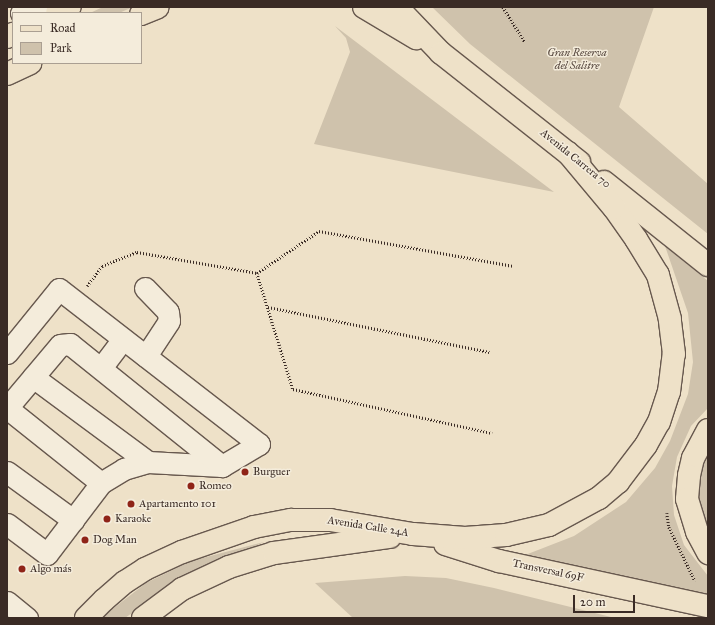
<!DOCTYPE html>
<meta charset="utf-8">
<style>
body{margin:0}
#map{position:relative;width:715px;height:625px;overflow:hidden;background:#eee1c8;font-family:"IM FELL Great Primer",serif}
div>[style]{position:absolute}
.green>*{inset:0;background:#cfc2ac}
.path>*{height:2.5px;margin-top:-1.25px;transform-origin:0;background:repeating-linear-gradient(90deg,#3a2b25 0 1px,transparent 0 3px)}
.roads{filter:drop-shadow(1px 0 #67584e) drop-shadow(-1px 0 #67584e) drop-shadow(0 1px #67584e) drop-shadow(0 -1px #67584e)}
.minor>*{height:21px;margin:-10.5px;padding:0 10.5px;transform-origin:10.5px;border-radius:10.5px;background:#f4ecdb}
.major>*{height:22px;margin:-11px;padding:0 11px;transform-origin:11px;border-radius:11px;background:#eee1c8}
.dots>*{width:11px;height:11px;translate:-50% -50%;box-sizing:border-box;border:2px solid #f4ecdb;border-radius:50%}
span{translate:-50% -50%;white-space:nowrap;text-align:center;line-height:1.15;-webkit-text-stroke:3px #f4ecdb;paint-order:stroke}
.park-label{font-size:11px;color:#584940;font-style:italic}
.street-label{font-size:11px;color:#3a2b25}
.poi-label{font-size:11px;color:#3a2b25}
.left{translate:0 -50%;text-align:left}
.frame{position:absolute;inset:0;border:8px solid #3a2b25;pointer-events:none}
.legend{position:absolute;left:12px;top:12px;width:130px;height:52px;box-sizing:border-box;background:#f4ecdb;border:1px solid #aa9f92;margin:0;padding:5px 7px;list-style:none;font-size:12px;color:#3a2b25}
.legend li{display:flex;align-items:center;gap:8px;height:20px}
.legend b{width:20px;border:1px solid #aa9f92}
.scale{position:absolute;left:573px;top:595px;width:62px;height:18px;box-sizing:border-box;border:2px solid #3a2b25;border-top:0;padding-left:5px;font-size:12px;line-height:14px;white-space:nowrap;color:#3a2b25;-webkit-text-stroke:3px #f4ecdb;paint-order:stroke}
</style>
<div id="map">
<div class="green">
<i style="clip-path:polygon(103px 7px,133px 7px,119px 13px,90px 13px)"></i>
<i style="clip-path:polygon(432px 7px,654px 7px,619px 107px,708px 184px,708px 234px,470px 44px)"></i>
<i style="clip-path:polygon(335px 26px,554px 192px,314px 144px,350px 52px,346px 38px)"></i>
<i style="clip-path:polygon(665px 246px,708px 281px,708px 408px,691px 426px,677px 457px,672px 486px,674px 515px,684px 545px,708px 576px,708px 595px,520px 557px,574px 536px,626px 502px,655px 468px,670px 441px,688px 394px,693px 362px,688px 313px)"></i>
<i style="clip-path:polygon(708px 456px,708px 530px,704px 524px,697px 493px,704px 464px)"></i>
<i style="clip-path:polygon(264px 542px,167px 588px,125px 618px,101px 618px,146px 583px,191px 561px)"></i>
<i style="clip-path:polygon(405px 576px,446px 578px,494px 588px,615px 618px,353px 618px,315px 583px)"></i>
</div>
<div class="path">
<i style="left:503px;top:7px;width:41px;rotate:57.8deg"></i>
<i style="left:257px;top:273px;width:121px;rotate:72.8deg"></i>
<i style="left:293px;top:389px;width:204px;rotate:12.5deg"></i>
<i style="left:87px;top:286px;width:25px;rotate:-53deg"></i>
<i style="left:102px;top:266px;width:38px;rotate:-22deg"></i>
<i style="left:137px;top:252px;width:122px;rotate:9.9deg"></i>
<i style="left:257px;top:273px;width:75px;rotate:-34.1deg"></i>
<i style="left:319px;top:231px;width:197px;rotate:10.2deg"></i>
<i style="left:268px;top:307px;width:226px;rotate:11.5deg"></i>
<i style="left:667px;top:513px;width:14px;rotate:82deg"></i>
<i style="left:669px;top:527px;width:60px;rotate:64.3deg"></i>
</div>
<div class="roads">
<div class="minor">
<i style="left:21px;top:13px;width:32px;rotate:-11deg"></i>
<i style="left:145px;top:288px;width:33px;rotate:46deg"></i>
<i style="left:168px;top:312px;width:9px;rotate:84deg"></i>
<i style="left:169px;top:321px;width:42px;rotate:123.3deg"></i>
<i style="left:7px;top:353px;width:82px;rotate:-50.9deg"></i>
<i style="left:59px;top:289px;width:253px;rotate:37.8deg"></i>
<i style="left:259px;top:444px;width:43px;rotate:149.3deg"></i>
<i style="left:222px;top:466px;width:74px;rotate:-176.9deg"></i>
<i style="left:148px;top:462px;width:25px;rotate:164deg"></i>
<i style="left:124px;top:469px;width:27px;rotate:149deg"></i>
<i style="left:101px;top:483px;width:89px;rotate:127.3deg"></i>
<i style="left:47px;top:554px;width:50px;rotate:-143.1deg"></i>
<i style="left:101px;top:368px;width:36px;rotate:-53deg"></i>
<i style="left:33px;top:377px;width:143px;rotate:36.5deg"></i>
<i style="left:7px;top:408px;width:82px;rotate:-49.9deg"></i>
<i style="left:60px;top:345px;width:10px;rotate:-6deg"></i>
<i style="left:70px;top:344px;width:195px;rotate:38.8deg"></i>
<i style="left:7px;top:408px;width:120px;rotate:38.6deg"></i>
<i style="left:7px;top:472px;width:82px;rotate:36deg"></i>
<i style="left:7px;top:602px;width:26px;rotate:39deg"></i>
</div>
<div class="major">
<i style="left:364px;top:7px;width:61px;rotate:30.8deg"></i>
<i style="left:397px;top:7px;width:64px;rotate:46.3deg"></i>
<i style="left:441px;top:53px;width:176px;rotate:38.3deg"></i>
<i style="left:57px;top:13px;width:14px;rotate:-25deg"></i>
<i style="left:141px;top:14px;width:18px;rotate:-22deg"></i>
<i style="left:7px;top:37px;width:7px;rotate:-27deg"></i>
<i style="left:7px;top:74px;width:26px;rotate:-25deg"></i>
<i style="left:604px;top:182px;width:133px;rotate:38.6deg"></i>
<i style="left:708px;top:430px;width:32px;rotate:118deg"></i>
<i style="left:693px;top:458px;width:18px;rotate:103deg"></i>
<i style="left:689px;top:476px;width:23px;rotate:95deg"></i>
<i style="left:687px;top:499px;width:34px;rotate:73deg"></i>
<i style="left:697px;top:532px;width:24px;rotate:62deg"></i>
<i style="left:445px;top:544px;width:57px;rotate:17.5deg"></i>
<i style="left:499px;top:561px;width:214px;rotate:12.2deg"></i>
<i style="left:86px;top:618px;width:25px;rotate:-45deg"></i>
<i style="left:104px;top:600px;width:28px;rotate:-41deg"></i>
<i style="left:125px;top:582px;width:24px;rotate:-33deg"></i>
<i style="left:145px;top:569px;width:41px;rotate:-24.7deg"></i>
<i style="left:182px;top:552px;width:76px;rotate:-19.1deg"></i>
<i style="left:254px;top:527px;width:38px;rotate:-11deg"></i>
<i style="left:291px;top:520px;width:39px"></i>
<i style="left:330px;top:520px;width:84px;rotate:9.6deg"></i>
<i style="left:413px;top:534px;width:52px;rotate:4.4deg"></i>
<i style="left:465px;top:538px;width:41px;rotate:-4.2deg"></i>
<i style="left:506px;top:535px;width:44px;rotate:-13.1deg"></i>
<i style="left:549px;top:525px;width:57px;rotate:-28.4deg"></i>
<i style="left:599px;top:498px;width:25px;rotate:-40deg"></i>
<i style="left:618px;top:482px;width:46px;rotate:-52.9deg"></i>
<i style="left:646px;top:445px;width:26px;rotate:-61deg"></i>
<i style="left:659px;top:422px;width:32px;rotate:-72deg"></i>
<i style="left:669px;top:392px;width:38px;rotate:-83deg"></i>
<i style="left:674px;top:354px;width:35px;rotate:-97deg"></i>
<i style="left:670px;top:319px;width:46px;rotate:-105.3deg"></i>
<i style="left:658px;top:275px;width:42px;rotate:-121.4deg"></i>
<i style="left:636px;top:239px;width:38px;rotate:-125deg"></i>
<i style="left:614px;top:208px;width:72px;rotate:-129.9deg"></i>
<i style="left:143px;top:618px;width:49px;rotate:-36.6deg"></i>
<i style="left:182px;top:589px;width:52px;rotate:-25.1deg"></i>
<i style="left:229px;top:567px;width:47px;rotate:-17.3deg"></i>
<i style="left:274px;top:553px;width:117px;rotate:-7.9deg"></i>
</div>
</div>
<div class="dots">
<i style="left:245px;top:472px;background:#8f2418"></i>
<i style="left:191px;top:486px;background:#8f2418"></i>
<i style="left:131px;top:504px;background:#8f2418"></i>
<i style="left:107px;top:519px;background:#8f2418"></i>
<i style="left:85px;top:540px;background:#8f2418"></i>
<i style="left:22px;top:569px;background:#8f2418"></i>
</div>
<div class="park-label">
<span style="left:577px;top:60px">Gran Reserva<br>del Salitre</span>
</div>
<div class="street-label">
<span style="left:575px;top:159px;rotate:39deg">Avenida Carrera 70</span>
<span style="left:368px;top:527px;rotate:9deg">Avenida Calle 24A</span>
<span style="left:548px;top:571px;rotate:12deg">Transversal 69F</span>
</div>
<div class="poi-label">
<span class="left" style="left:253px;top:472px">Burguer</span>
<span class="left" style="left:199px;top:486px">Romeo</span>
<span class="left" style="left:139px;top:504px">Apartamento 101</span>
<span class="left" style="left:115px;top:519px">Karaoke</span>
<span class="left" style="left:93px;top:540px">Dog Man</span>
<span class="left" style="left:30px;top:569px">Algo más</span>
</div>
<div class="frame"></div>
<ul class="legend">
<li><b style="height:5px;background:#eee1c8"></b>Road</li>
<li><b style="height:11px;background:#cfc2ac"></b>Park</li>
</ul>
<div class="scale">20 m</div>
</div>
